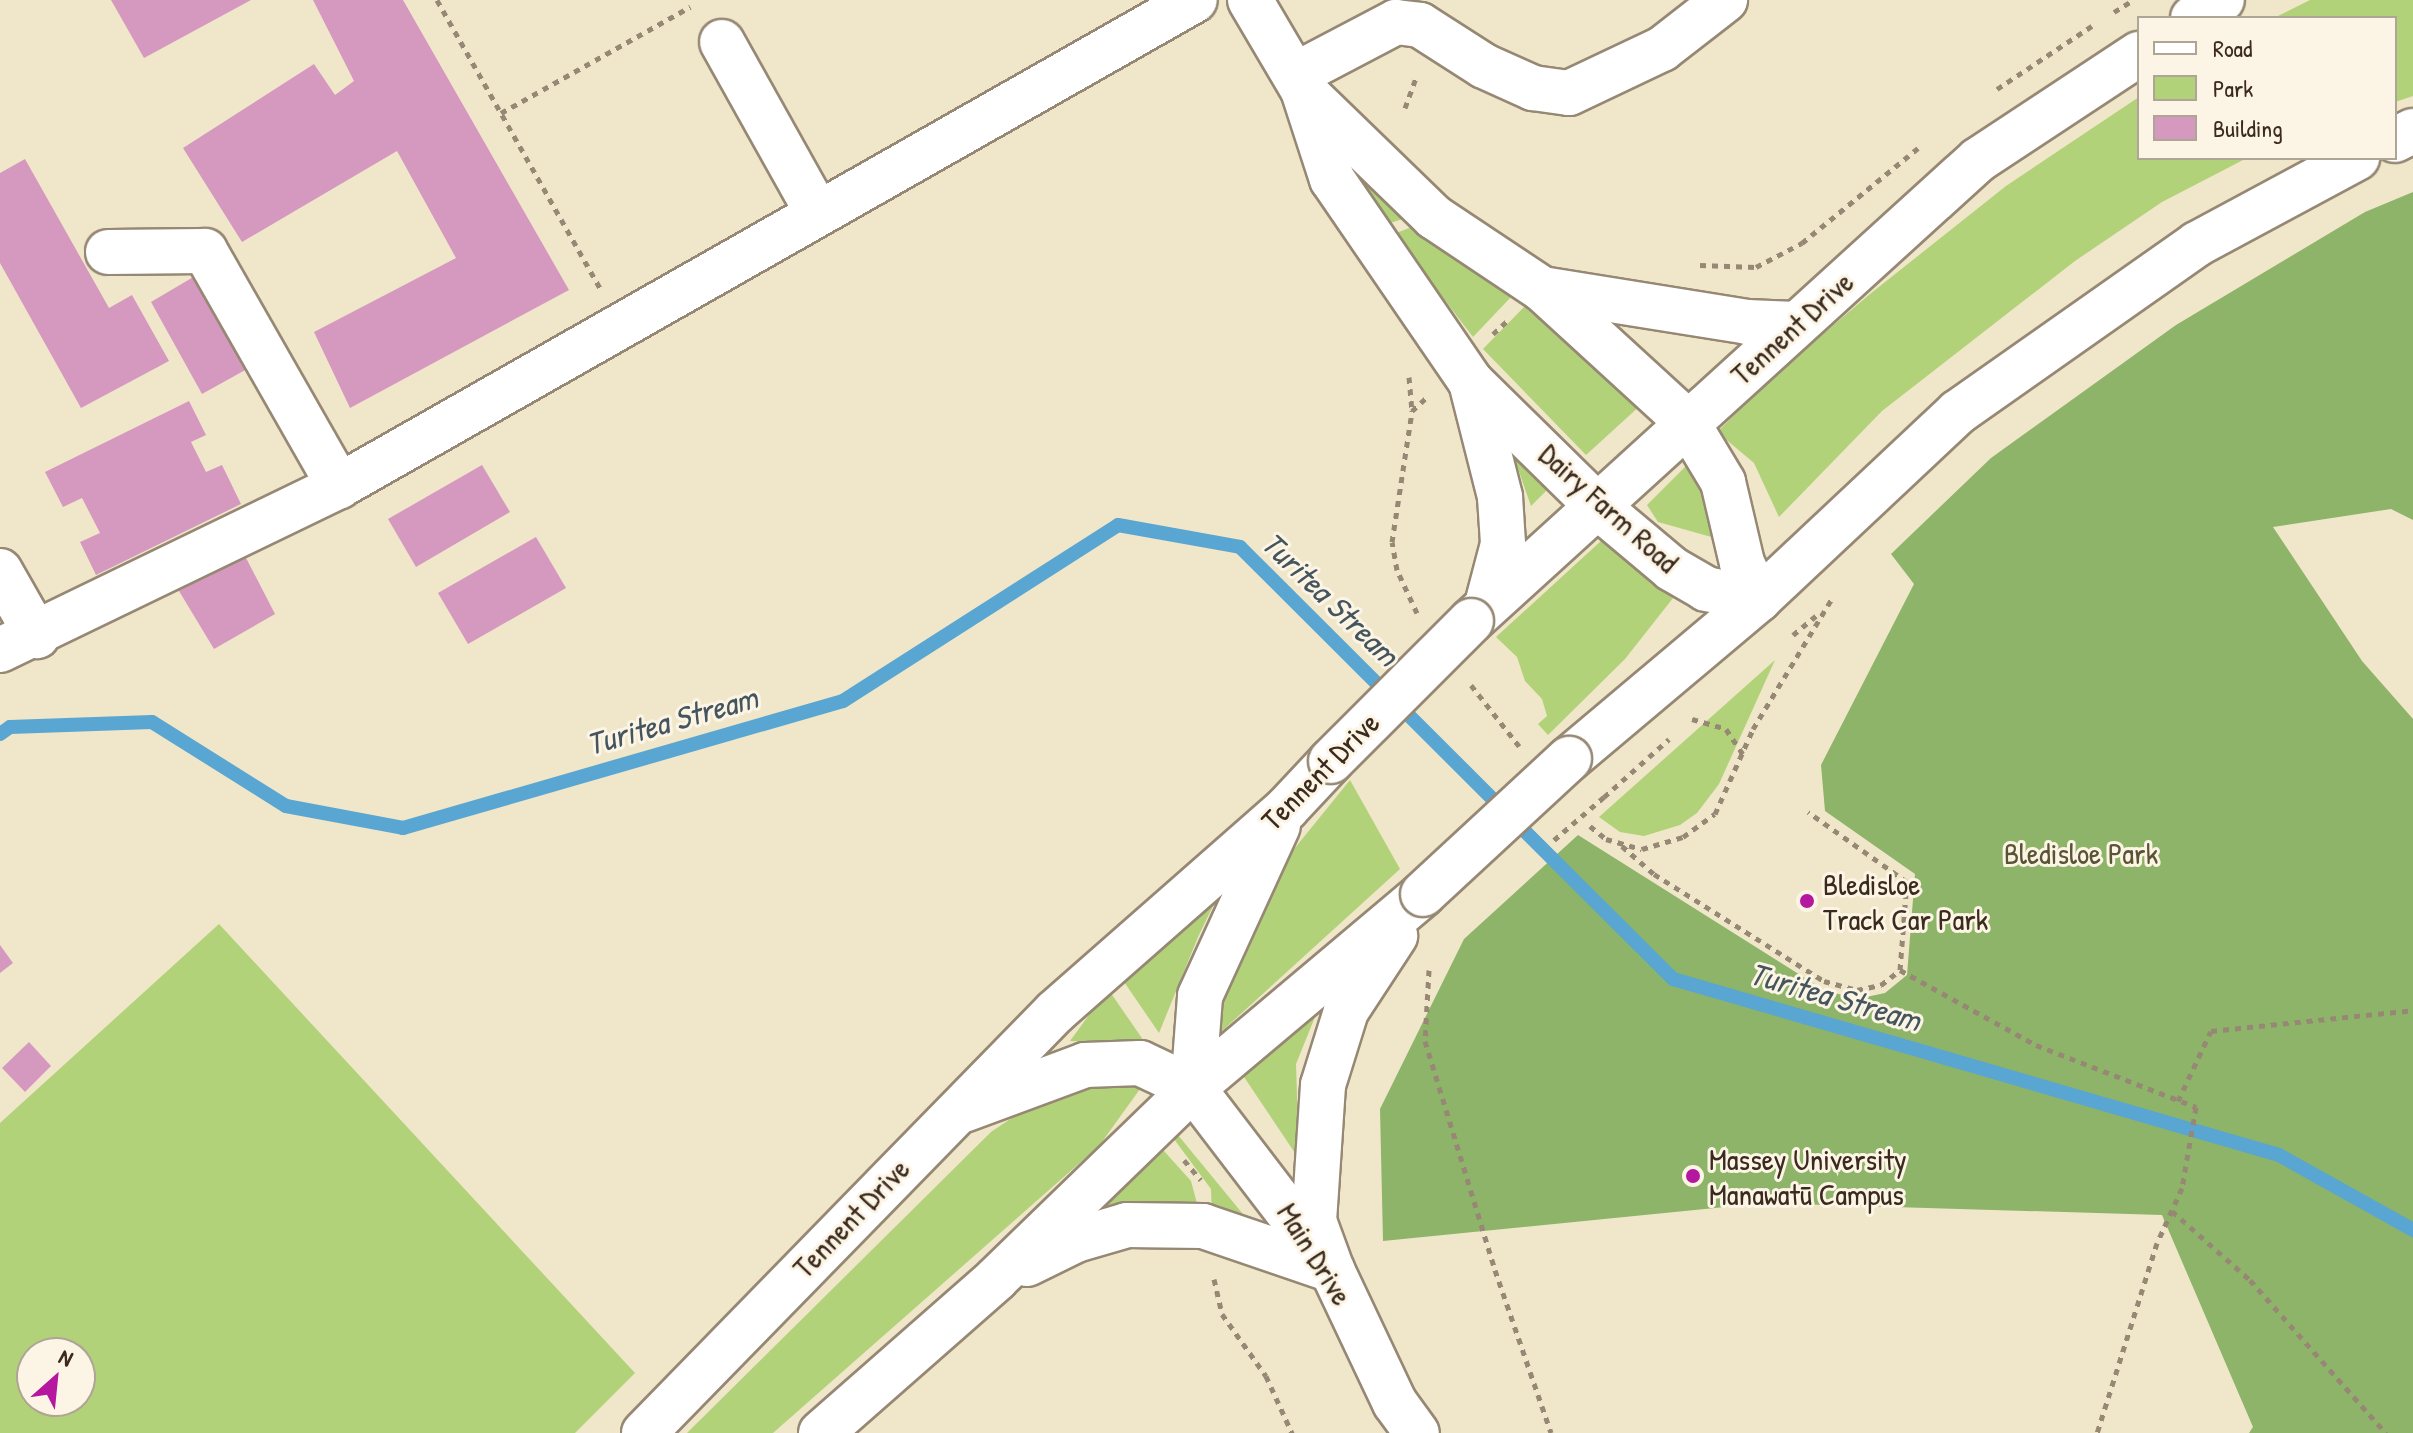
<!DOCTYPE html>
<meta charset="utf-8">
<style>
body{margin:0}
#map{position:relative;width:2413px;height:1433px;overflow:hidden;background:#f0e6c9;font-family:"Patrick Hand",sans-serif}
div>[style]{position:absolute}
.green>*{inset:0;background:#b2d279}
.forest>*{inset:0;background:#8db469}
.stream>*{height:14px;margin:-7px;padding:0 7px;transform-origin:7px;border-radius:7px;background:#58a6d1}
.building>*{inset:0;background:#d599c0}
.path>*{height:5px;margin-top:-2.5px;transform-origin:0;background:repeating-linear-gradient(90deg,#968874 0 6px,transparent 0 12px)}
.roads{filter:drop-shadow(2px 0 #968874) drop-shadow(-2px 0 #968874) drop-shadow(0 2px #968874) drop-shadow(0 -2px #968874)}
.minor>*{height:44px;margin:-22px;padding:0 22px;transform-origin:22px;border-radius:22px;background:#fff}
.major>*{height:44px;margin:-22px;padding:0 22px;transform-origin:22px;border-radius:22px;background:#fff}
.path-bridge>*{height:5px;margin-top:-2.5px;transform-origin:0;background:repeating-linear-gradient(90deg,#968874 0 6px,transparent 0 12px)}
.bridges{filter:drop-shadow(2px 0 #968874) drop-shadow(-2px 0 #968874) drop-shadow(0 2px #968874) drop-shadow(0 -2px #968874)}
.major-bridge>*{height:44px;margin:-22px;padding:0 22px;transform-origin:22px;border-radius:22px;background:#fff}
.dots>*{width:22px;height:22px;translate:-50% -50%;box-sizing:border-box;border:4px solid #fcf5e5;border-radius:50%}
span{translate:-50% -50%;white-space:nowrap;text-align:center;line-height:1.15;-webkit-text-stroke:6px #fcf5e5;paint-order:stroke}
.street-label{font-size:30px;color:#3b2a1e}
.park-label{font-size:30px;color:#595435}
.poi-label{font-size:30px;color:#3b2a1e}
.left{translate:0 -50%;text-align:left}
.water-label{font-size:32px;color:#45555d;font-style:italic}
.legend{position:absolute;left:2137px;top:16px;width:260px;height:144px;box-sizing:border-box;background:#fcf5e5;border:2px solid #afa495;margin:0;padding:10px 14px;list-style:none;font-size:24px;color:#3b2a1e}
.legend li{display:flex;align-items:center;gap:16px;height:40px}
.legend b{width:40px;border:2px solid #afa495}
.north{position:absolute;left:16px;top:1337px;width:80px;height:80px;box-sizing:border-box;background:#fcf5e5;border:2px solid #afa495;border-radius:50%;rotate:27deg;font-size:22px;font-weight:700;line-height:32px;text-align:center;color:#3b2a1e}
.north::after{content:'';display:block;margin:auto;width:28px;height:36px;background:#b5179e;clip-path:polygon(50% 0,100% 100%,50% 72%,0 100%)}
</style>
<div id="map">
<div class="green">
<i style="clip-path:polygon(2310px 0,2413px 0,2413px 96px,2395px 102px,2395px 18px,2274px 18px)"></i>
<i style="clip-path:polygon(2139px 97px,2139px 158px,2247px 158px,2162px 202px,2075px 261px,1882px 411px,1779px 517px,1754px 463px,1717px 432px,1777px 373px,1870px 294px,2006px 186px)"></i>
<i style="clip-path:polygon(1330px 137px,1409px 217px,1387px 224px)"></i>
<i style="clip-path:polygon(1419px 224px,1511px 297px,1473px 337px,1394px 234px)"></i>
<i style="clip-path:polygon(1526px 305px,1591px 354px,1642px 404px,1586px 455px,1483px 349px)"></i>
<i style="clip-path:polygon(1498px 426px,1557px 480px,1531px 506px,1515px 460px)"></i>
<i style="clip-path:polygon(1695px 457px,1715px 538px,1658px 522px,1647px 505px)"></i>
<i style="clip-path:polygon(1613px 530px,1677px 593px,1625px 659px,1548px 735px,1538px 724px,1547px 716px,1542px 699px,1525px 681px,1517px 657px,1496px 637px)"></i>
<i style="clip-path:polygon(1775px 660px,1719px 784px,1697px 813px,1680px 825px,1644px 836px,1620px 832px,1599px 817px)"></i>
<i style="clip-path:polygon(1350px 780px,1400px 869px,1211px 1041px,1210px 1023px,1265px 885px)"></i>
<i style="clip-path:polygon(1228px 875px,1198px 937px,1159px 1033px,1120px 976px)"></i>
<i style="clip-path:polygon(evenodd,219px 924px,635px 1373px,575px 1433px,0 1433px,0 1123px,219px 924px,32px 1353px,80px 1353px,80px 1401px,32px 1401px,32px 1353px)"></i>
<i style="clip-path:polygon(1108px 989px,1146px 1044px,1070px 1041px)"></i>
<i style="clip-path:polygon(1319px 1007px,1296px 1064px,1299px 1159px,1238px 1068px)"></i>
<i style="clip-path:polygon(1145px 1082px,1099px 1146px,773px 1433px,687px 1433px,991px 1132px,1031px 1105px,1074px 1088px)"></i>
<i style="clip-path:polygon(1173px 1129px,1261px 1236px,1212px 1215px,1211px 1189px,1168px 1131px)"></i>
<i style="clip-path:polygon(1155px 1141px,1191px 1181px,1199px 1211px,1061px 1223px)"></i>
</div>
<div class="forest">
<i style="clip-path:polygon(2413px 192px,2413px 520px,2391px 509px,2273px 527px,2362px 661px,2413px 719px,2413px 1433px,2249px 1433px,2253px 1427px,2162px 1215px,1765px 1203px,1383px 1241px,1380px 1109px,1464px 939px,1578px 835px,1824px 990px,1857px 999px,1885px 993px,1907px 975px,1915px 874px,1825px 811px,1821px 765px,1914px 584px,1891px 554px,1991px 458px,2176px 325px,2365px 212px)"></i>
</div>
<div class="stream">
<i style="left:0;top:734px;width:12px;rotate:-35deg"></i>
<i style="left:10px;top:727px;width:142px;rotate:-2deg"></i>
<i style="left:152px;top:722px;width:158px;rotate:32.1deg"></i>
<i style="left:286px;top:806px;width:119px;rotate:10.6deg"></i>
<i style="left:403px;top:828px;width:458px;rotate:-16.1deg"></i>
<i style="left:843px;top:701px;width:326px;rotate:-32.6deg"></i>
<i style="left:1118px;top:525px;width:124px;rotate:10.2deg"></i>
<i style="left:1240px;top:547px;width:612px;rotate:44.93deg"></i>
<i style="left:1673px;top:979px;width:631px;rotate:16.19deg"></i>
<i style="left:2279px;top:1155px;width:154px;rotate:29.2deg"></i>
</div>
<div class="building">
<i style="clip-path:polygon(111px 0,251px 0,144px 58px)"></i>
<i style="clip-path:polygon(313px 0,403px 0,569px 290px,350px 408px,314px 332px,456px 258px,397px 151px,242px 242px,183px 148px,314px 64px,335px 95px,354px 81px)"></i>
<i style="clip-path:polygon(25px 159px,109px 308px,132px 295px,169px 361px,81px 408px,0 263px,0 173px)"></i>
<i style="clip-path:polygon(195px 276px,247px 369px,202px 394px,151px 302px)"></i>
<i style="clip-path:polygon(189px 401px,206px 435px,191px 442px,206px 472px,222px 465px,241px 504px,96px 575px,80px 542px,100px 533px,82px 498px,63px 507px,45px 472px)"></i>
<i style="clip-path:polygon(482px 465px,510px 512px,416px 567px,388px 519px)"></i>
<i style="clip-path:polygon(536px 537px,566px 588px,468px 644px,438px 593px)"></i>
<i style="clip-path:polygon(244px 554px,275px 614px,214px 649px,176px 586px)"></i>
<i style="clip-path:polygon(0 945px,13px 963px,0 973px)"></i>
<i style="clip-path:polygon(29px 1042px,51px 1066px,25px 1092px,2px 1068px)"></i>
</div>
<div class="path">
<i style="left:437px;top:0;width:331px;rotate:60.5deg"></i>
<i style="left:2114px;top:12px;width:22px;rotate:-32deg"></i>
<i style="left:1997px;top:89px;width:114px;rotate:-33.6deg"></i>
<i style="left:1405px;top:108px;width:35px;rotate:-70deg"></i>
<i style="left:501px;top:113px;width:217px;rotate:-29.3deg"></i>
<i style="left:1700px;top:265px;width:56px;rotate:2deg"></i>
<i style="left:1756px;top:267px;width:52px;rotate:-27.6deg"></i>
<i style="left:1802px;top:243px;width:150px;rotate:-39.3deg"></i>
<i style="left:1493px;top:334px;width:22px;rotate:-43deg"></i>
<i style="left:1409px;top:377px;width:33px;rotate:85deg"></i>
<i style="left:1417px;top:613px;width:47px;rotate:-114.9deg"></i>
<i style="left:1397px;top:570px;width:28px;rotate:-100deg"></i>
<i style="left:1392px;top:542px;width:133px;rotate:-81.3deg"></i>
<i style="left:1412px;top:411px;width:22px;rotate:-43deg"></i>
<i style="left:1793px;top:635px;width:30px;rotate:-40deg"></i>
<i style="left:1471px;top:685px;width:78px;rotate:51.8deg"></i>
<i style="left:1692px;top:719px;width:35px;rotate:16deg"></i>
<i style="left:1726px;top:729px;width:30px;rotate:56deg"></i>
<i style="left:1604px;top:797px;width:87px;rotate:-41.7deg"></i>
<i style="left:1590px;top:826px;width:21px;rotate:39deg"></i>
<i style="left:1606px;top:839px;width:37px;rotate:16deg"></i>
<i style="left:1642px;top:849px;width:43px;rotate:-16.3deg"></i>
<i style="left:1683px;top:837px;width:39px;rotate:-36deg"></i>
<i style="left:1715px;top:814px;width:93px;rotate:-65.9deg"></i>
<i style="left:1753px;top:729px;width:154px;rotate:-58.8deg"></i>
<i style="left:1622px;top:846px;width:43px;rotate:41.2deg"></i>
<i style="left:1654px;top:874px;width:201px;rotate:32.2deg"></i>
<i style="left:1824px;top:981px;width:34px;rotate:15deg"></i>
<i style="left:1857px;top:990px;width:25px;rotate:-12deg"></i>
<i style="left:1881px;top:985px;width:24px;rotate:-38deg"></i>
<i style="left:1900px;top:970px;width:88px;rotate:-85.5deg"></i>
<i style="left:1907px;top:882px;width:121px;rotate:-144.7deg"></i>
<i style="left:1429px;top:970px;width:71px;rotate:93.2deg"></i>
<i style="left:1425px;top:1041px;width:239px;rotate:73deg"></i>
<i style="left:1495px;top:1270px;width:172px;rotate:71deg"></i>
<i style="left:1900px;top:970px;width:155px;rotate:28.9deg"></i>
<i style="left:2036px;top:1045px;width:172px;rotate:21.2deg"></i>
<i style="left:2196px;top:1107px;width:82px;rotate:99.8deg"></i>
<i style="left:2182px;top:1188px;width:60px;rotate:114.4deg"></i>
<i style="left:2157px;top:1243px;width:199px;rotate:107.5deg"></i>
<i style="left:2178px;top:1101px;width:77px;rotate:-64.8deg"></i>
<i style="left:2211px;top:1031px;width:203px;rotate:-5.9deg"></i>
<i style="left:1184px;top:1160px;width:26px;rotate:50deg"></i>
<i style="left:2172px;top:1211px;width:104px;rotate:41.5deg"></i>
<i style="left:2250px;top:1280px;width:205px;rotate:48.4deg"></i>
<i style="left:1214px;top:1279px;width:36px;rotate:77deg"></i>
<i style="left:1222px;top:1314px;width:76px;rotate:54.6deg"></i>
<i style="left:1266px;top:1376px;width:63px;rotate:65.5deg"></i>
</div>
<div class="roads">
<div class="minor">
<i style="left:1250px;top:0;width:104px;rotate:59.5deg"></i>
<i style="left:1303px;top:90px;width:94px;rotate:72deg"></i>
<i style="left:1332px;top:179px;width:246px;rotate:55.6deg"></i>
<i style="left:1471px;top:382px;width:177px;rotate:44.5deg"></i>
<i style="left:1597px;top:506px;width:98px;rotate:40deg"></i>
<i style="left:1672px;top:569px;width:39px;rotate:30deg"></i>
<i style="left:1706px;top:589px;width:54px;rotate:10.7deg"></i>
<i style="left:722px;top:42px;width:195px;rotate:60.8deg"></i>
<i style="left:1295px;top:75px;width:114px;rotate:-27.7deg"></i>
<i style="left:1396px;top:22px;width:24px;rotate:7deg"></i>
<i style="left:1420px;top:25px;width:76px;rotate:32.6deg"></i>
<i style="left:1484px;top:66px;width:54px;rotate:24.2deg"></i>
<i style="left:1533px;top:88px;width:36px;rotate:8deg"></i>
<i style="left:1569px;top:93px;width:103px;rotate:-25.3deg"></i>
<i style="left:1662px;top:49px;width:80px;rotate:-37.9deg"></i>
<i style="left:1305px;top:92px;width:180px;rotate:44.1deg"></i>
<i style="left:1434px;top:217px;width:130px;rotate:33.7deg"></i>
<i style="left:1542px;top:289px;width:197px;rotate:42.5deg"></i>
<i style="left:1687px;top:422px;width:70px;rotate:59deg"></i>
<i style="left:1723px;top:482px;width:83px;rotate:76.8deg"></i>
<i style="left:1742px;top:563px;width:40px;rotate:65deg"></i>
<i style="left:108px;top:252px;width:97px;rotate:-0.6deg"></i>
<i style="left:205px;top:251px;width:271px;rotate:60.3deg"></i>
<i style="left:1542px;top:289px;width:208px;rotate:9.1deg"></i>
<i style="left:1747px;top:322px;width:49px;rotate:2.3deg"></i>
<i style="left:1471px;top:382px;width:119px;rotate:75.8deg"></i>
<i style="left:1500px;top:497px;width:47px;rotate:86.3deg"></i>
<i style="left:1503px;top:544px;width:63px;rotate:104.7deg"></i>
<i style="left:0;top:571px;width:75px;rotate:60.4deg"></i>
<i style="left:0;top:650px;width:377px;rotate:-25.8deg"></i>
<i style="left:339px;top:486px;width:984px;rotate:-29.59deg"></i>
<i style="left:1193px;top:1088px;width:229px;rotate:52.6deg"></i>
<i style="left:1332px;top:1270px;width:147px;rotate:64.7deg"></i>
<i style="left:1395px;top:1403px;width:37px;rotate:54deg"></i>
</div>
<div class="major">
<i style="left:2193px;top:18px;width:34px;rotate:-32deg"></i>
<i style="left:2395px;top:140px;width:20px;rotate:-27deg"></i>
<i style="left:1471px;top:621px;width:685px;rotate:-42.28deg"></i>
<i style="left:1978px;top:160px;width:193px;rotate:-33.4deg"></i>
<i style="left:1569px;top:759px;width:248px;rotate:-40.1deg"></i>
<i style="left:1759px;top:599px;width:273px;rotate:-43.2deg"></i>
<i style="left:1958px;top:412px;width:292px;rotate:-35.1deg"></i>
<i style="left:2197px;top:244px;width:182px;rotate:-28.3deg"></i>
<i style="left:964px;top:1110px;width:129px;rotate:-20.4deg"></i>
<i style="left:1085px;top:1065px;width:55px;rotate:-2.1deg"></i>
<i style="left:1140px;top:1063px;width:59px;rotate:25.3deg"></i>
<i style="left:1193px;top:1088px;width:92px;rotate:-85.6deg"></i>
<i style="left:1200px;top:996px;width:187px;rotate:-65.4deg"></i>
<i style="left:1027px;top:1264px;width:55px;rotate:-26.1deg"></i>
<i style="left:1076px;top:1240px;width:53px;rotate:-16.4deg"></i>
<i style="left:1127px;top:1225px;width:76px;rotate:0.8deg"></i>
<i style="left:1203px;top:1226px;width:136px;rotate:18.8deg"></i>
<i style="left:1332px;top:1270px;width:52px;rotate:-110.2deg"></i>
<i style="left:1314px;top:1221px;width:136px;rotate:-86.2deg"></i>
<i style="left:1323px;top:1085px;width:77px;rotate:-72.7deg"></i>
<i style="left:1346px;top:1011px;width:90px;rotate:-56.8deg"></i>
<i style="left:644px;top:1433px;width:588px;rotate:-45.69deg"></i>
<i style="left:1055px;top:1012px;width:309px;rotate:-41.3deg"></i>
<i style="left:1287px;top:808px;width:64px;rotate:-46.9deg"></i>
<i style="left:821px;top:1433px;width:233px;rotate:-41.3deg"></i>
<i style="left:996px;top:1279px;width:274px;rotate:-44.1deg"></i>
<i style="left:1193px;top:1088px;width:301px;rotate:-40.1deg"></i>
</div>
</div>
<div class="path-bridge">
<i style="left:1554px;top:840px;width:66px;rotate:-40.7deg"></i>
</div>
<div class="bridges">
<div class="major-bridge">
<i style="left:1331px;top:761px;width:198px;rotate:-45deg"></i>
<i style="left:1423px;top:894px;width:199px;rotate:-42.8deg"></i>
</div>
</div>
<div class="dots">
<i style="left:1807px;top:901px;background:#b5179e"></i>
<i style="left:1693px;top:1176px;background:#b5179e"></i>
</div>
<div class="street-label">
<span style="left:1792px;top:328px;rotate:-42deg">Tennent Drive</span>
<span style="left:1609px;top:508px;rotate:42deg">Dairy Farm Road</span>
<span style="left:1320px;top:771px;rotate:-45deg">Tennent Drive</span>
<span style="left:851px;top:1218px;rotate:-46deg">Tennent Drive</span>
<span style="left:1315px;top:1254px;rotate:58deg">Main Drive</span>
</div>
<div class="park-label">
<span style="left:2081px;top:853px">Bledisloe Park</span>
</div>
<div class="poi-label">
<span class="left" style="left:1823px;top:901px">Bledisloe<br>Track Car Park</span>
<span class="left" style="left:1709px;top:1176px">Massey University<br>Manawatū Campus</span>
</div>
<div class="water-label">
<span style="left:1330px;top:599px;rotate:44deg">Turitea Stream</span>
<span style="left:672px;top:721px;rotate:-16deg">Turitea Stream</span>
<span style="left:1835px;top:997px;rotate:16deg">Turitea Stream</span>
</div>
<ul class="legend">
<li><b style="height:10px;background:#fff"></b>Road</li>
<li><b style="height:22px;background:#b2d279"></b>Park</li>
<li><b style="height:22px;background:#d599c0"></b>Building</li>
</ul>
<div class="north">N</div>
</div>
